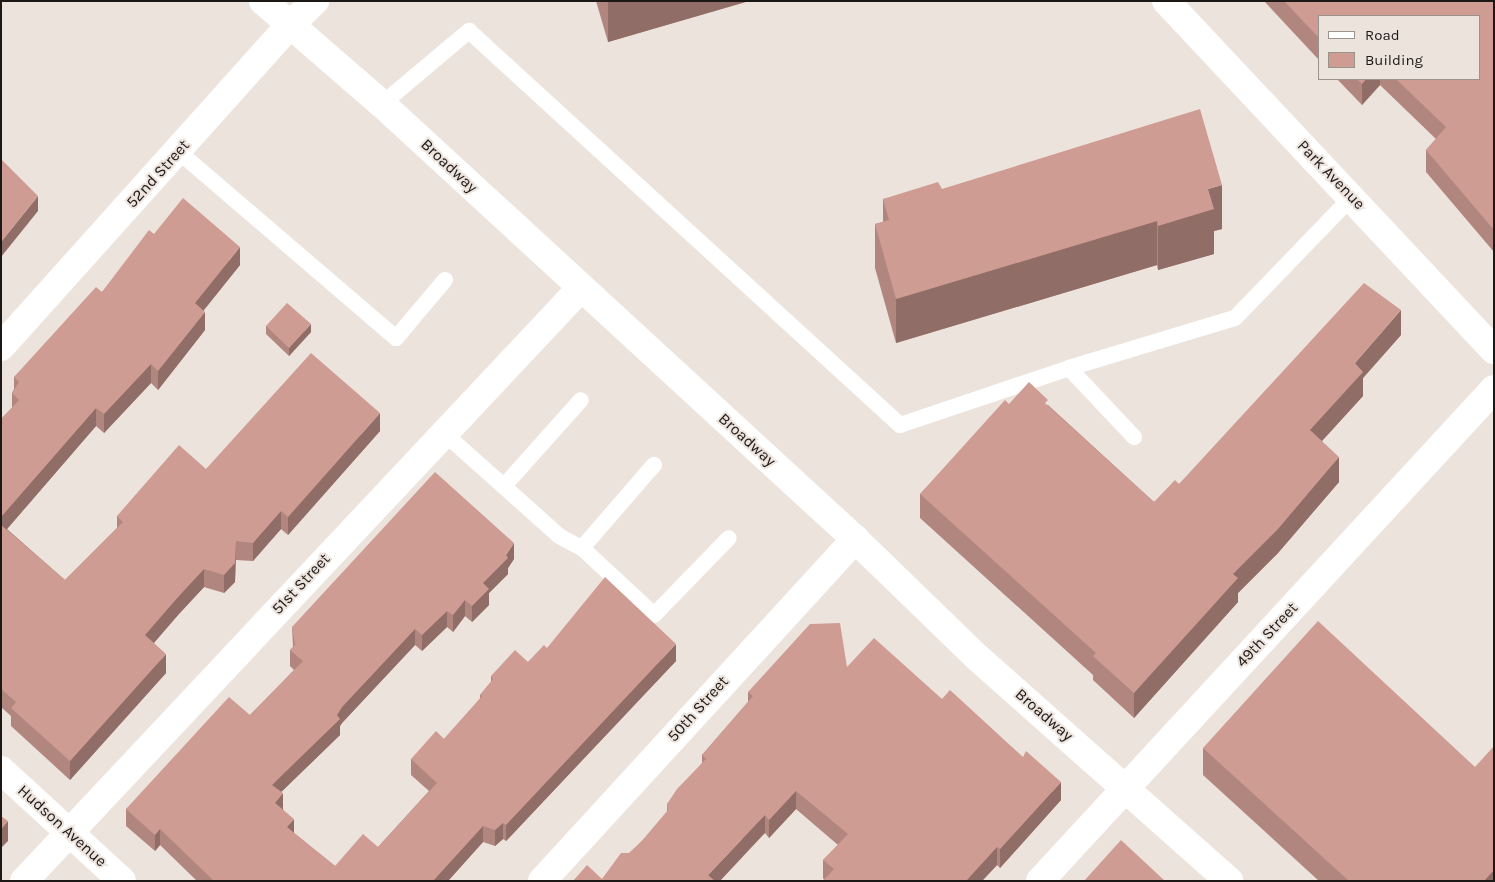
<!DOCTYPE html>
<style>
body{margin:0}
#map{position:relative;width:1495px;height:882px;overflow:hidden;background:#ede3dd;font-family:Karla,sans-serif}
div>[style]{position:absolute}
.lane>*{height:16px;margin:-8px;padding:0 8px;transform-origin:8px;border-radius:8px;background:#fff}
.street>*{height:28px;margin:-14px;padding:0 14px;transform-origin:14px;border-radius:14px;background:#fff}
.secondary>*{height:28px;margin:-14px;padding:0 14px;transform-origin:14px;border-radius:14px;background:#fff}
.wall>*{inset:0;background:#b1867e}
.shaded-wall>*{inset:0;background:#906d66}
.building>*{inset:0;background:#ce9c92}
span{translate:-50% -50%;white-space:nowrap;text-align:center;line-height:1.15;-webkit-text-stroke:4px #ede3dd;paint-order:stroke}
.street-label{font-size:16px;color:#1c1816}
.frame{position:absolute;inset:0;border:2px solid #1c1816;pointer-events:none}
.legend{position:absolute;left:1318px;top:15px;width:162px;height:65px;box-sizing:border-box;background:#ede3dd;border:1px solid #99928d;margin:0;padding:6px 9px;list-style:none;font-size:15px;color:#1c1816}
.legend li{display:flex;align-items:center;gap:10px;height:25px}
.legend b{width:25px;border:1px solid #99928d}
</style>
<div id="map">
<div class="lane">
<i style="left:382px;top:104px;width:114px;rotate:-40deg"></i>
<i style="left:469px;top:31px;width:584px;rotate:42.43deg"></i>
<i style="left:900px;top:425px;width:178px;rotate:-18.6deg"></i>
<i style="left:1069px;top:368px;width:95px;rotate:46.7deg"></i>
<i style="left:179px;top:152px;width:286px;rotate:40.6deg"></i>
<i style="left:396px;top:338px;width:76px;rotate:-49.8deg"></i>
<i style="left:1069px;top:368px;width:173px;rotate:-16.8deg"></i>
<i style="left:1235px;top:318px;width:168px;rotate:-46deg"></i>
<i style="left:444px;top:433px;width:154px;rotate:41.8deg"></i>
<i style="left:559px;top:536px;width:26px;rotate:28deg"></i>
<i style="left:582px;top:548px;width:98px;rotate:42.9deg"></i>
<i style="left:654px;top:615px;width:107px;rotate:-45.8deg"></i>
<i style="left:504px;top:486px;width:115px;rotate:-48.2deg"></i>
<i style="left:582px;top:548px;width:110px;rotate:-49.1deg"></i>
</div>
<div class="street">
<i style="left:1px;top:347px;width:433px;rotate:-48.1deg"></i>
<i style="left:290px;top:25px;width:35px;rotate:-44deg"></i>
<i style="left:1px;top:770px;width:164px;rotate:42.5deg"></i>
<i style="left:24px;top:881px;width:812px;rotate:-46.8deg"></i>
<i style="left:542px;top:881px;width:464px;rotate:-47.5deg"></i>
</div>
<div class="secondary">
<i style="left:263px;top:1px;width:157px;rotate:40.9deg"></i>
<i style="left:382px;top:104px;width:643px;rotate:42.6deg"></i>
<i style="left:855px;top:539px;width:171px;rotate:44.1deg"></i>
<i style="left:978px;top:658px;width:336px;rotate:41.6deg"></i>
<i style="left:1166px;top:1px;width:479px;rotate:46.8deg"></i>
<i style="left:1040px;top:881px;width:669px;rotate:-47.3deg"></i>
</div>
<div class="wall">
<i style="clip-path:polygon(596px 1px,749px 1px,608px 42px)"></i>
<i style="clip-path:polygon(1264px 1px,1494px 1px,1494px 252px,1426px 172px,1426px 150px,1436px 139px,1380px 85px,1362px 105px,1337px 79px,1479px 79px,1319px 16px,1319px 60px)"></i>
<i style="clip-path:polygon(942px 189px,1222px 229px,1214px 231px,1214px 254px,1158px 270px,1157px 265px,896px 343px,875px 268px,875px 224px,883px 222px,883px 199px)"></i>
<i style="clip-path:polygon(154px 234px,240px 265px,204px 310px,205px 330px,158px 390px,151px 383px,104px 433px,96px 426px,7px 529px,65px 580px,117px 528px,117px 516px,206px 469px,380px 431px,288px 535px,281px 529px,253px 561px,236px 560px,235px 582px,224px 593px,204px 587px,178px 615px,154px 643px,166px 673px,70px 780px,11px 726px,11px 716px,1px 707px,1px 419px,12px 408px,12px 393px,14px 389px,14px 377px,102px 292px)"></i>
<i style="clip-path:polygon(266px 326px,311px 332px,289px 356px,266px 334px)"></i>
<i style="clip-path:polygon(1401px 335px,1363px 378px,1363px 396px,1322px 441px,1339px 482px,1278px 553px,1238px 593px,1238px 602px,1134px 718px,1093px 680px,1093px 675px,920px 518px,920px 494px,1009px 404px,1048px 405px,1154px 502px,1179px 484px)"></i>
<i style="clip-path:polygon(514px 559px,508px 568px,508px 574px,489px 593px,489px 605px,472px 622px,465px 616px,453px 632px,447px 627px,422px 651px,415px 645px,342px 723px,340px 726px,340px 735px,281px 792px,283px 809px,294px 833px,335px 866px,378px 847px,429px 791px,411px 775px,411px 759px,444px 739px,480px 699px,480px 695px,491px 682px,491px 676px,528px 662px,547px 648px,676px 661px,506px 841px,503px 839px,495px 846px,483px 842px,448px 881px,197px 881px,160px 845px,155px 851px,126px 826px,126px 809px,250px 715px,294px 670px,290px 666px,290px 650px,293px 647px,292px 627px)"></i>
<i style="clip-path:polygon(847px 667px,942px 699px,1061px 800px,1000px 868px,997px 865px,982px 881px,823px 881px,824px 880px,823px 878px,823px 860px,838px 845px,796px 809px,769px 838px,765px 833px,602px 879px,642px 841px,667px 812px,667px 804px,702px 763px,702px 755px,748px 702px,748px 692px)"></i>
<i style="clip-path:polygon(1203px 748px,1475px 767px,1494px 881px,1319px 881px,1203px 775px)"></i>
</div>
<div class="shaded-wall">
<i style="clip-path:polygon(608px 1px,749px 1px,608px 42px)"></i>
<i style="clip-path:polygon(1366px 79px,1380px 79px,1380px 85px,1362px 105px,1362px 84px)"></i>
<i style="clip-path:polygon(1222px 185px,1222px 229px,1214px 231px,1214px 254px,1158px 270px,1158px 226px,1208px 189px)"></i>
<i style="clip-path:polygon(38px 196px,38px 211px,1px 257px,1px 242px)"></i>
<i style="clip-path:polygon(1157px 221px,1157px 265px,896px 343px,896px 299px)"></i>
<i style="clip-path:polygon(240px 247px,240px 265px,195px 321px,195px 303px)"></i>
<i style="clip-path:polygon(1401px 310px,1401px 335px,1363px 378px,1363px 396px,1310px 454px,1310px 430px,1355px 363px)"></i>
<i style="clip-path:polygon(205px 312px,205px 330px,158px 390px,158px 371px)"></i>
<i style="clip-path:polygon(311px 324px,311px 332px,289px 356px,289px 348px)"></i>
<i style="clip-path:polygon(151px 364px,151px 383px,104px 433px,104px 414px)"></i>
<i style="clip-path:polygon(96px 408px,96px 426px,1px 536px,1px 517px)"></i>
<i style="clip-path:polygon(380px 413px,380px 431px,288px 535px,288px 517px)"></i>
<i style="clip-path:polygon(1339px 457px,1339px 482px,1278px 553px,1238px 593px,1238px 602px,1134px 718px,1134px 693px,1233px 574px)"></i>
<i style="clip-path:polygon(281px 511px,281px 529px,253px 561px,253px 543px)"></i>
<i style="clip-path:polygon(236px 541px,235px 582px,224px 593px,224px 575px)"></i>
<i style="clip-path:polygon(514px 543px,514px 559px,508px 568px,508px 574px,489px 593px,489px 605px,472px 622px,472px 606px,483px 583px,506px 555px)"></i>
<i style="clip-path:polygon(204px 569px,204px 587px,178px 615px,145px 653px,145px 635px,178px 597px)"></i>
<i style="clip-path:polygon(465px 600px,465px 616px,453px 632px,453px 615px)"></i>
<i style="clip-path:polygon(447px 611px,447px 627px,422px 651px,422px 635px)"></i>
<i style="clip-path:polygon(415px 629px,415px 645px,342px 723px,340px 726px,340px 735px,272px 801px,272px 785px,337px 715px,342px 707px)"></i>
<i style="clip-path:polygon(676px 644px,676px 661px,506px 841px,506px 825px)"></i>
<i style="clip-path:polygon(166px 654px,166px 673px,70px 780px,70px 761px)"></i>
<i style="clip-path:polygon(1061px 782px,1061px 800px,1000px 868px,1000px 849px)"></i>
<i style="clip-path:polygon(796px 791px,796px 809px,769px 838px,769px 820px)"></i>
<i style="clip-path:polygon(283px 793px,283px 810px,275px 803px)"></i>
<i style="clip-path:polygon(765px 815px,765px 833px,720px 881px,708px 881px,708px 875px)"></i>
<i style="clip-path:polygon(294px 819px,294px 835px,287px 827px)"></i>
<i style="clip-path:polygon(8px 821px,8px 841px,1px 848px,1px 829px)"></i>
<i style="clip-path:polygon(503px 823px,503px 839px,495px 846px,495px 830px)"></i>
<i style="clip-path:polygon(483px 826px,483px 842px,448px 881px,433px 881px)"></i>
<i style="clip-path:polygon(160px 829px,160px 845px,155px 851px,155px 835px)"></i>
<i style="clip-path:polygon(997px 847px,997px 865px,982px 881px,966px 881px)"></i>
<i style="clip-path:polygon(1494px 870px,1494px 881px,1484px 881px)"></i>
</div>
<div class="building">
<i style="clip-path:polygon(1284px 1px,1494px 1px,1494px 230px,1426px 150px,1446px 127px,1396px 79px,1479px 79px,1479px 16px,1319px 16px,1319px 38px)"></i>
<i style="clip-path:polygon(1357px 79px,1366px 79px,1362px 84px)"></i>
<i style="clip-path:polygon(1200px 109px,1222px 185px,1208px 189px,1214px 209px,1158px 226px,1157px 221px,896px 299px,875px 224px,889px 220px,883px 199px,938px 182px,942px 189px)"></i>
<i style="clip-path:polygon(2px 160px,38px 196px,1px 242px,1px 161px)"></i>
<i style="clip-path:polygon(183px 198px,240px 247px,195px 303px,205px 312px,158px 371px,151px 364px,104px 414px,96px 408px,1px 517px,1px 419px,19px 400px,12px 393px,19px 382px,14px 377px,96px 287px,102px 292px,149px 230px,154px 234px)"></i>
<i style="clip-path:polygon(1364px 283px,1401px 310px,1355px 363px,1363px 372px,1310px 430px,1339px 457px,1278px 529px,1233px 574px,1238px 578px,1134px 693px,1093px 656px,1096px 653px,920px 494px,1005px 400px,1009px 404px,1029px 382px,1048px 400px,1045px 403px,1154px 502px,1175px 480px,1179px 484px)"></i>
<i style="clip-path:polygon(287px 303px,311px 324px,289px 348px,266px 326px)"></i>
<i style="clip-path:polygon(311px 353px,380px 413px,288px 517px,281px 511px,253px 543px,236px 541px,235px 563px,224px 575px,204px 569px,178px 597px,145px 635px,166px 654px,70px 761px,11px 708px,16px 702px,1px 689px,1px 525px,65px 580px,123px 522px,117px 516px,179px 445px,206px 469px)"></i>
<i style="clip-path:polygon(435px 472px,514px 543px,506px 555px,508px 558px,483px 583px,489px 589px,472px 606px,465px 600px,453px 615px,447px 611px,422px 635px,415px 629px,342px 707px,337px 715px,340px 719px,272px 785px,283px 793px,275px 803px,294px 819px,287px 827px,335px 866px,363px 834px,378px 847px,437px 783px,411px 759px,436px 731px,444px 739px,482px 696px,480px 695px,493px 679px,491px 676px,515px 650px,528px 662px,544px 645px,547px 648px,605px 577px,676px 644px,506px 825px,503px 823px,495px 830px,483px 826px,433px 881px,214px 881px,160px 829px,155px 835px,126px 809px,229px 697px,250px 715px,303px 661px,290px 650px,295px 645px,292px 627px)"></i>
<i style="clip-path:polygon(1318px 621px,1475px 767px,1494px 746px,1494px 870px,1484px 881px,1349px 881px,1203px 748px)"></i>
<i style="clip-path:polygon(840px 623px,847px 667px,874px 638px,942px 699px,950px 690px,1023px 757px,1026px 751px,1061px 782px,1000px 849px,997px 847px,966px 881px,823px 881px,834px 869px,823px 860px,848px 834px,796px 791px,769px 820px,765px 815px,708px 875px,715px 881px,573px 881px,587px 865px,602px 879px,621px 853px,629px 853px,642px 841px,668px 810px,667px 804px,677px 789px,706px 759px,702px 755px,753px 696px,748px 692px,810px 624px)"></i>
<i style="clip-path:polygon(1px 816px,8px 821px,1px 829px)"></i>
<i style="clip-path:polygon(1121px 840px,1165px 881px,1084px 881px)"></i>
</div>
<div class="street-label">
<span style="left:449px;top:166px;rotate:43deg">Broadway</span>
<span style="left:158px;top:174px;rotate:-48deg">52nd Street</span>
<span style="left:1331px;top:175px;rotate:46deg">Park Avenue</span>
<span style="left:747px;top:440px;rotate:42deg">Broadway</span>
<span style="left:301px;top:584px;rotate:-47deg">51st Street</span>
<span style="left:1267px;top:635px;rotate:-47deg">49th Street</span>
<span style="left:698px;top:709px;rotate:-48deg">50th Street</span>
<span style="left:1044px;top:715px;rotate:41deg">Broadway</span>
<span style="left:62px;top:826px;rotate:42deg">Hudson Avenue</span>
</div>
<div class="frame"></div>
<ul class="legend">
<li><b style="height:6px;background:#fff"></b>Road</li>
<li><b style="height:14px;background:#ce9c92"></b>Building</li>
</ul>
</div>
